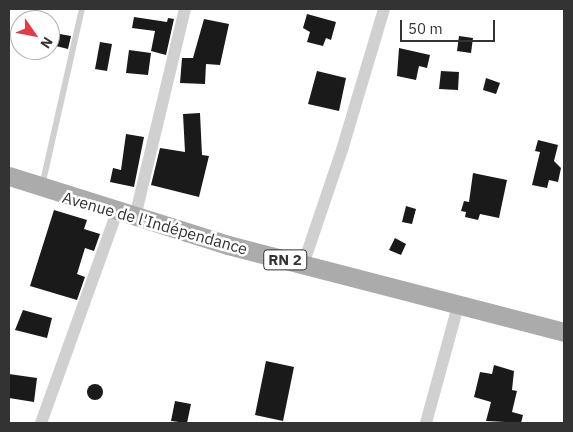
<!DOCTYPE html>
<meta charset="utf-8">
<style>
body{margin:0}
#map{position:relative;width:573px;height:432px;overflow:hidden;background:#fff;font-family:"IBM Plex Sans",sans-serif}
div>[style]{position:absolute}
.building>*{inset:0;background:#1a1a1a}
.round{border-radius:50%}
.lane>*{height:6px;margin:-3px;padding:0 3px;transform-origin:3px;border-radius:3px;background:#d0d0d0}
.street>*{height:12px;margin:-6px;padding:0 6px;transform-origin:6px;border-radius:6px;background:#d0d0d0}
.primary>*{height:19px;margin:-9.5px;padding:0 9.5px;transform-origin:9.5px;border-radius:9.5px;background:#ababab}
span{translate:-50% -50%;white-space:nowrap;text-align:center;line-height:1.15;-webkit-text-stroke:5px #fff;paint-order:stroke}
.shield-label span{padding:1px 4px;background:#fff;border:1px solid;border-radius:4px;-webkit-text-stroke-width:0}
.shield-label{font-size:15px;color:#333;font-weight:700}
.street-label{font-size:16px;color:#333}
.frame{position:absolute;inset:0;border:10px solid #333;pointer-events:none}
.north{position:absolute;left:10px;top:10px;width:50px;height:50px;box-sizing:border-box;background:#fff;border:1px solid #adadad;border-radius:50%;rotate:123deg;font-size:14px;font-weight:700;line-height:20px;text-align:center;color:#333}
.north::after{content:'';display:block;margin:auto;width:18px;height:22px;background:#e63946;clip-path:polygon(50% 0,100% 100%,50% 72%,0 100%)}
.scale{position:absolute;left:400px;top:20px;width:95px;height:22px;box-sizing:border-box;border:2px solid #333;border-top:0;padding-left:6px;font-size:15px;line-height:18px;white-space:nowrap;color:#333;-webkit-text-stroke:4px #fff;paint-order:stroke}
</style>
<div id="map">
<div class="building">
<i style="clip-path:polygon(307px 14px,336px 22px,331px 40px,326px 38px,323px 46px,307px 42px,310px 32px,303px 28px)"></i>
<i style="clip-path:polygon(134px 17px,167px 22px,168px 18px,174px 19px,166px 55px,151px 51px,155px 31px,132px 28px)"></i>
<i style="clip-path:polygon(204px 19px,229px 24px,220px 65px,206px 64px,205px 84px,180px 83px,182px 58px,193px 58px)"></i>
<i style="clip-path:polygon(54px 33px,71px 36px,68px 49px,52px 45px)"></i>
<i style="clip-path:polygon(459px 36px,473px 38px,471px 53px,457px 51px)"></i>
<i style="clip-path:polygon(100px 42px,112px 44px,107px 71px,95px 69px)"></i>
<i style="clip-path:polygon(399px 48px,430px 55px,427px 68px,419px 66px,416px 80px,397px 76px)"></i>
<i style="clip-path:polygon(129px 50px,151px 53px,148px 75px,126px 73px)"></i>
<i style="clip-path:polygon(317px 71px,346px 78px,339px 111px,308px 104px)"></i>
<i style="clip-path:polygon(441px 71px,459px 72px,458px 90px,439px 89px)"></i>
<i style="clip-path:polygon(486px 78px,500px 83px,496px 94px,483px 90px)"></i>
<i style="clip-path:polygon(200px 113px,202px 155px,209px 156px,199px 197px,151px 185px,160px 148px,185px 152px,183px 114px)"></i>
<i style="clip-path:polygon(126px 134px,144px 137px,134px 187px,110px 182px,113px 168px,121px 170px)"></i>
<i style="clip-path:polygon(538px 140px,558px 145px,554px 161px,561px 168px,558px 182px,549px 180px,547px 188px,532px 185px,540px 152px,535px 151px)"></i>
<i style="clip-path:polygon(473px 173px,507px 180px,499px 218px,480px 214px,478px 220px,465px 217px,466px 212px,461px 211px,464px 201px,469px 202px)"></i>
<i style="clip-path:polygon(406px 206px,416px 209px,412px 224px,402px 222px)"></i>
<i style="clip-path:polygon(54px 210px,87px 220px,84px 229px,100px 234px,94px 251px,85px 248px,77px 274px,85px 277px,77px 300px,30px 286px)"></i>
<i style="clip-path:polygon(395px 238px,406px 244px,401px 255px,389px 250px)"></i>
<i style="clip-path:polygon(23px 310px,52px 318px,47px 338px,15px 330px)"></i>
<i style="clip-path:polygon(266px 361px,294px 367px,283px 421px,255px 415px)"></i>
<i style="clip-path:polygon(494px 365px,514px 371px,512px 390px,517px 391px,512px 412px,523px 415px,521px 423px,486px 421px,491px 402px,474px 397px,480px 372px,492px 374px)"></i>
<i style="clip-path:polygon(9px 374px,37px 378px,34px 402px,9px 398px)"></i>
<i class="round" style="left:87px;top:384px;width:16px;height:16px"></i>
<i style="clip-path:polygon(175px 401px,191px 404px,187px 423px,171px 421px)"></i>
</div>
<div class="lane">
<i style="left:42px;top:186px;width:181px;rotate:-77.3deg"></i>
</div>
<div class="street">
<i style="left:135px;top:217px;width:214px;rotate:-76.5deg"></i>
<i style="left:303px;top:265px;width:121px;rotate:-71.3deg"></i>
<i style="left:342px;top:150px;width:147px;rotate:-73.4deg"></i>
<i style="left:41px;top:423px;width:224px;rotate:-70.2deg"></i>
<i style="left:426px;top:423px;width:125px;rotate:-74.7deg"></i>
</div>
<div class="primary">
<i style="left:9px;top:176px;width:230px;rotate:17.5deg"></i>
<i style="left:228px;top:245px;width:347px;rotate:14.5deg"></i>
</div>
<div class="shield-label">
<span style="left:285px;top:260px">RN 2</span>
</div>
<div class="street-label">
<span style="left:155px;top:223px;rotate:16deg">Avenue de l'Indépendance</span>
</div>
<div class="frame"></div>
<div class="north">N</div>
<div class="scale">50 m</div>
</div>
